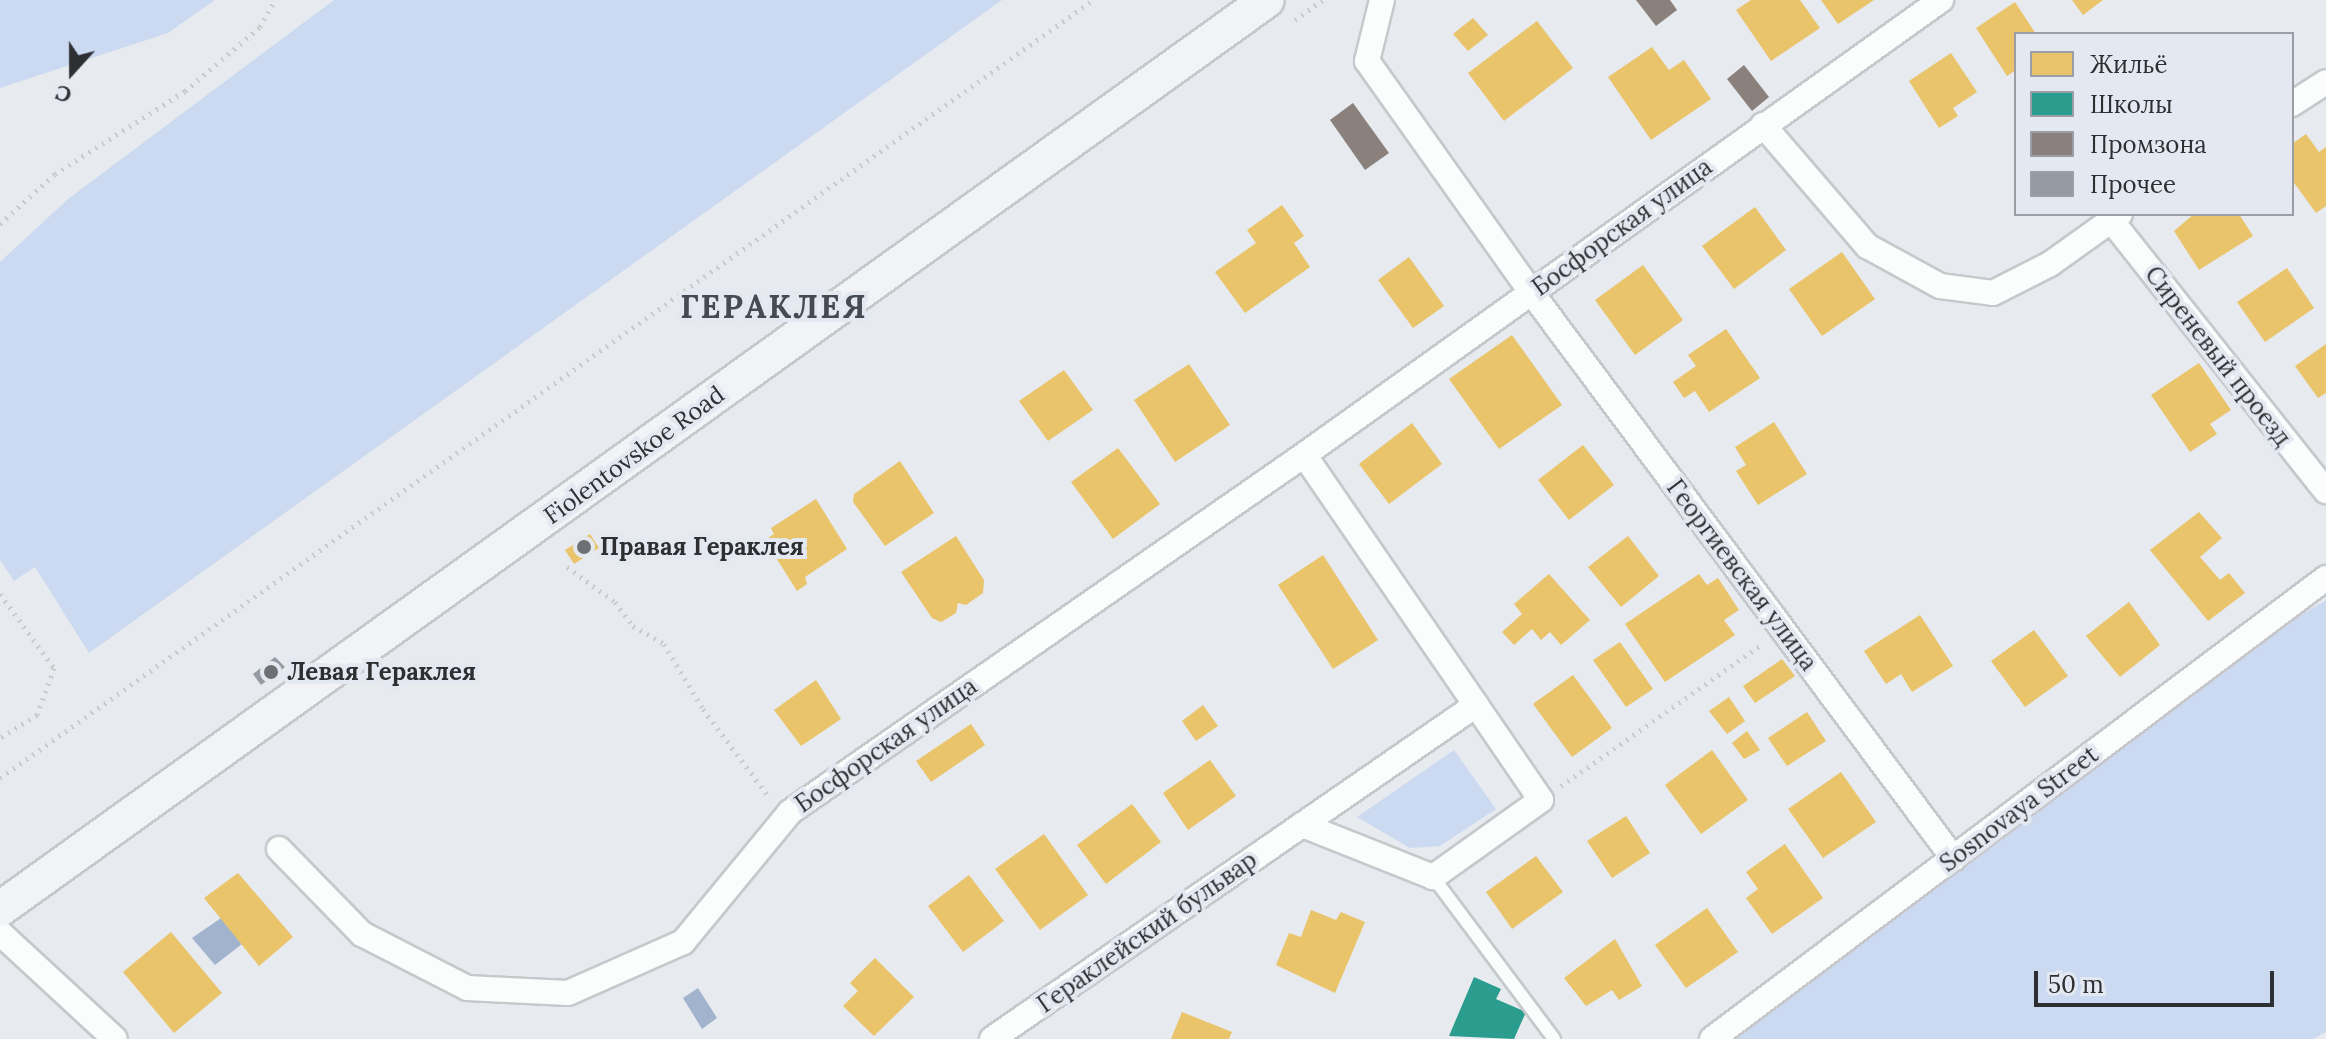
<!DOCTYPE html>
<meta charset="utf-8">
<style>
body{margin:0}
#map{position:relative;width:2326px;height:1039px;overflow:hidden;background:#e7eaee;font-family:Lora,serif}
div>[style]{position:absolute}
.green>*{inset:0;background:#ccdaf1}
.water>*{inset:0;background:#a2b3ce}
.homes>*{inset:0;background:#e9c46a}
.schools>*{inset:0;background:#2a9d8f}
.industry>*{inset:0;background:#8a817c}
.building>*{inset:0;background:#969ba3}
.path>*{height:5px;margin-top:-2.5px;transform-origin:0;background:repeating-linear-gradient(90deg,#c9cbcc 0 2px,transparent 0 8px)}
.roads{filter:drop-shadow(2px 0 #c6c8cb) drop-shadow(-2px 0 #c6c8cb) drop-shadow(0 2px #c6c8cb) drop-shadow(0 -2px #c6c8cb)}
.service>*{height:12px;margin:-6px;padding:0 6px;transform-origin:6px;border-radius:6px;background:#fbfcfc}
.minor>*{height:24px;margin:-12px;padding:0 12px;transform-origin:12px;border-radius:12px;background:#fbfcfc}
.secondary>*{height:34px;margin:-17px;padding:0 17px;transform-origin:17px;border-radius:17px;background:#f2f3f6}
.dots>*{width:22px;height:22px;translate:-50% -50%;box-sizing:border-box;border:4px solid #e4e9f1;border-radius:50%}
span{translate:-50% -50%;white-space:nowrap;text-align:center;line-height:1.15;-webkit-text-stroke:8px #e4e9f1;paint-order:stroke}
.street-label{font-size:24px;color:#2e2f33}
.poi-label{font-size:24px;color:#2e2f33;font-weight:700}
.left{translate:0 -50%;text-align:left}
.district-label{font-size:32px;color:#464a51;font-weight:700;letter-spacing:2px}
.legend{position:absolute;left:2014px;top:32px;width:280px;height:184px;box-sizing:border-box;background:#e4e9f1;border:2px solid #9b9fa5;margin:0;padding:10px 14px;list-style:none;font-size:24px;color:#2e2f33}
.legend li{display:flex;align-items:center;gap:16px;height:40px}
.legend b{width:40px;border:2px solid #9b9fa5}
.north{position:absolute;left:32px;top:32px;width:80px;height:80px;-webkit-text-stroke:6px #e4e9f1;paint-order:stroke;rotate:201deg;font-size:22px;font-weight:700;line-height:32px;text-align:center;color:#2e2f33}
.north::after{content:'';display:block;margin:auto;width:28px;height:36px;background:#2e2f33;clip-path:polygon(50% 0,100% 100%,50% 72%,0 100%)}
.scale{position:absolute;left:2034px;top:971px;width:240px;height:36px;box-sizing:border-box;border:4px solid #2e2f33;border-top:0;padding-left:10px;font-size:24px;line-height:28px;white-space:nowrap;color:#2e2f33;-webkit-text-stroke:6px #e4e9f1;paint-order:stroke}
</style>
<div id="map">
<div class="green">
<i style="clip-path:polygon(0 0,215px 0,168px 33px,0 88px)"></i>
<i style="clip-path:polygon(334px 0,1002px 0,89px 653px,35px 567px,14px 581px,0 560px,0 262px,68px 199px)"></i>
<i style="clip-path:polygon(2326px 600px,2326px 1032px,2313px 1039px,1730px 1039px,2233px 656px)"></i>
<i style="clip-path:polygon(1454px 750px,1496px 809px,1440px 846px,1410px 848px,1357px 817px)"></i>
</div>
<div class="water">
<i style="clip-path:polygon(221px 918px,242px 944px,215px 965px,192px 938px)"></i>
<i style="clip-path:polygon(698px 988px,717px 1018px,702px 1029px,683px 998px)"></i>
</div>
<div class="homes">
<i style="clip-path:polygon(1751px 0,1800px 0,1820px 28px,1771px 61px,1736px 10px)"></i>
<i style="clip-path:polygon(1821px 0,1874px 0,1838px 24px)"></i>
<i style="clip-path:polygon(2072px 0,2103px 0,2083px 15px)"></i>
<i style="clip-path:polygon(2015px 2px,2036px 34px,2016px 34px,2016px 70px,2007px 76px,1976px 28px)"></i>
<i style="clip-path:polygon(1473px 18px,1488px 35px,1468px 51px,1453px 34px)"></i>
<i style="clip-path:polygon(1537px 21px,1573px 68px,1504px 121px,1468px 73px)"></i>
<i style="clip-path:polygon(1652px 47px,1669px 70px,1684px 60px,1711px 99px,1651px 140px,1608px 77px)"></i>
<i style="clip-path:polygon(1951px 53px,1977px 92px,1953px 108px,1958px 116px,1939px 128px,1909px 81px)"></i>
<i style="clip-path:polygon(2306px 134px,2319px 152px,2326px 147px,2326px 206px,2316px 213px,2292px 180px,2292px 144px)"></i>
<i style="clip-path:polygon(1282px 205px,1304px 236px,1294px 243px,1310px 267px,1245px 313px,1215px 272px,1256px 243px,1247px 230px)"></i>
<i style="clip-path:polygon(1755px 207px,1786px 250px,1734px 289px,1702px 246px)"></i>
<i style="clip-path:polygon(2194px 214px,2239px 214px,2253px 236px,2199px 270px,2174px 231px)"></i>
<i style="clip-path:polygon(1842px 252px,1875px 299px,1822px 336px,1789px 289px)"></i>
<i style="clip-path:polygon(1409px 257px,1444px 306px,1413px 328px,1378px 280px)"></i>
<i style="clip-path:polygon(1643px 265px,1683px 320px,1635px 355px,1595px 300px)"></i>
<i style="clip-path:polygon(2287px 268px,2314px 308px,2265px 342px,2237px 302px)"></i>
<i style="clip-path:polygon(1726px 329px,1760px 378px,1709px 412px,1695px 391px,1684px 398px,1673px 382px,1696px 366px,1688px 355px)"></i>
<i style="clip-path:polygon(1512px 335px,1562px 405px,1499px 449px,1449px 379px)"></i>
<i style="clip-path:polygon(2326px 344px,2326px 393px,2318px 398px,2295px 366px)"></i>
<i style="clip-path:polygon(2199px 363px,2231px 410px,2210px 424px,2217px 434px,2190px 452px,2151px 395px)"></i>
<i style="clip-path:polygon(1189px 364px,1230px 425px,1175px 462px,1134px 400px)"></i>
<i style="clip-path:polygon(1064px 370px,1093px 410px,1048px 441px,1019px 401px)"></i>
<i style="clip-path:polygon(1774px 422px,1807px 474px,1758px 505px,1736px 471px,1746px 465px,1735px 447px)"></i>
<i style="clip-path:polygon(1412px 423px,1442px 464px,1389px 504px,1359px 464px)"></i>
<i style="clip-path:polygon(1583px 445px,1614px 485px,1569px 520px,1538px 480px)"></i>
<i style="clip-path:polygon(1118px 448px,1160px 504px,1113px 539px,1071px 482px)"></i>
<i style="clip-path:polygon(900px 461px,934px 513px,885px 546px,853px 502px,854px 494px)"></i>
<i style="clip-path:polygon(816px 499px,847px 549px,805px 577px,807px 584px,797px 591px,765px 540px,774px 534px,771px 528px)"></i>
<i style="clip-path:polygon(2199px 512px,2222px 538px,2200px 557px,2220px 580px,2229px 573px,2245px 593px,2208px 621px,2150px 550px)"></i>
<i style="clip-path:polygon(590px 534px,599px 548px,574px 564px,565px 550px)"></i>
<i style="clip-path:polygon(956px 536px,984px 580px,983px 593px,966px 605px,958px 603px,956px 613px,941px 622px,932px 618px,901px 572px)"></i>
<i style="clip-path:polygon(1628px 536px,1659px 576px,1621px 607px,1588px 567px)"></i>
<i style="clip-path:polygon(1323px 555px,1378px 640px,1333px 669px,1278px 585px)"></i>
<i style="clip-path:polygon(1549px 574px,1590px 620px,1561px 645px,1550px 632px,1541px 640px,1532px 629px,1514px 645px,1502px 632px,1522px 614px,1514px 604px)"></i>
<i style="clip-path:polygon(1699px 574px,1707px 585px,1718px 578px,1739px 610px,1724px 620px,1735px 635px,1665px 682px,1625px 624px)"></i>
<i style="clip-path:polygon(2129px 602px,2160px 645px,2120px 677px,2086px 636px)"></i>
<i style="clip-path:polygon(1920px 615px,1953px 666px,1912px 692px,1901px 674px,1886px 684px,1864px 651px)"></i>
<i style="clip-path:polygon(2034px 630px,2068px 676px,2025px 707px,1991px 661px)"></i>
<i style="clip-path:polygon(1620px 642px,1653px 689px,1626px 707px,1593px 660px)"></i>
<i style="clip-path:polygon(1782px 659px,1795px 676px,1755px 703px,1743px 686px)"></i>
<i style="clip-path:polygon(1573px 675px,1612px 728px,1572px 757px,1533px 704px)"></i>
<i style="clip-path:polygon(816px 680px,841px 719px,801px 746px,774px 710px)"></i>
<i style="clip-path:polygon(1729px 697px,1745px 721px,1727px 734px,1709px 711px)"></i>
<i style="clip-path:polygon(1203px 705px,1218px 726px,1196px 741px,1182px 721px)"></i>
<i style="clip-path:polygon(1807px 712px,1826px 741px,1787px 766px,1768px 738px)"></i>
<i style="clip-path:polygon(971px 724px,985px 745px,931px 782px,916px 761px)"></i>
<i style="clip-path:polygon(1747px 731px,1760px 750px,1744px 759px,1732px 743px)"></i>
<i style="clip-path:polygon(1712px 750px,1748px 800px,1701px 834px,1665px 785px)"></i>
<i style="clip-path:polygon(1210px 760px,1236px 796px,1188px 830px,1163px 793px)"></i>
<i style="clip-path:polygon(1841px 772px,1876px 822px,1823px 858px,1788px 809px)"></i>
<i style="clip-path:polygon(1132px 804px,1161px 842px,1106px 884px,1077px 845px)"></i>
<i style="clip-path:polygon(1626px 816px,1650px 853px,1612px 878px,1587px 841px)"></i>
<i style="clip-path:polygon(1044px 834px,1088px 895px,1040px 930px,995px 869px)"></i>
<i style="clip-path:polygon(1785px 844px,1823px 898px,1772px 934px,1746px 898px,1758px 889px,1746px 872px)"></i>
<i style="clip-path:polygon(1536px 856px,1563px 892px,1512px 929px,1486px 892px)"></i>
<i style="clip-path:polygon(238px 873px,293px 937px,259px 966px,204px 898px)"></i>
<i style="clip-path:polygon(969px 875px,1004px 921px,963px 952px,928px 906px)"></i>
<i style="clip-path:polygon(1707px 908px,1738px 952px,1686px 988px,1655px 945px)"></i>
<i style="clip-path:polygon(1311px 910px,1336px 920px,1341px 912px,1365px 922px,1335px 993px,1276px 965px,1289px 933px,1301px 937px)"></i>
<i style="clip-path:polygon(171px 932px,222px 993px,174px 1033px,123px 972px)"></i>
<i style="clip-path:polygon(1615px 939px,1642px 986px,1619px 1000px,1612px 990px,1586px 1006px,1564px 978px)"></i>
<i style="clip-path:polygon(875px 958px,914px 997px,874px 1036px,843px 1006px,858px 991px,850px 983px)"></i>
<i style="clip-path:polygon(1182px 1012px,1232px 1032px,1229px 1039px,1171px 1039px)"></i>
</div>
<div class="schools">
<i style="clip-path:polygon(1474px 977px,1501px 989px,1496px 999px,1526px 1012px,1514px 1039px,1449px 1036px)"></i>
</div>
<div class="industry">
<i style="clip-path:polygon(1636px 0,1670px 0,1677px 10px,1656px 26px)"></i>
<i style="clip-path:polygon(1744px 65px,1769px 97px,1752px 111px,1727px 79px)"></i>
<i style="clip-path:polygon(1353px 103px,1389px 153px,1365px 170px,1330px 120px)"></i>
</div>
<div class="building">
<i style="clip-path:polygon(275px 657px,285px 667px,261px 685px,253px 674px)"></i>
</div>
<div class="path">
<i style="left:1295px;top:20px;width:34px;rotate:-36deg"></i>
<i style="left:0;top:224px;width:74px;rotate:-42.3deg"></i>
<i style="left:55px;top:174px;width:154px;rotate:-32.6deg"></i>
<i style="left:185px;top:91px;width:99px;rotate:-40.5deg"></i>
<i style="left:260px;top:27px;width:31px;rotate:-61deg"></i>
<i style="left:567px;top:567px;width:59px;rotate:36.1deg"></i>
<i style="left:615px;top:602px;width:30px;rotate:53deg"></i>
<i style="left:633px;top:626px;width:36px;rotate:30deg"></i>
<i style="left:664px;top:644px;width:76px;rotate:59deg"></i>
<i style="left:703px;top:709px;width:110px;rotate:53.1deg"></i>
<i style="left:0;top:594px;width:92px;rotate:53.9deg"></i>
<i style="left:54px;top:668px;width:50px;rotate:109.9deg"></i>
<i style="left:37px;top:715px;width:44px;rotate:148.1deg"></i>
<i style="left:0;top:778px;width:1342px;rotate:-35.44deg"></i>
<i style="left:1561px;top:786px;width:246px;rotate:-35.2deg"></i>
</div>
<div class="roads">
<div class="service">
<i style="left:1433px;top:877px;width:202px;rotate:53.2deg"></i>
</div>
<div class="minor">
<i style="left:1382px;top:0;width:63px;rotate:103.8deg"></i>
<i style="left:1367px;top:61px;width:283px;rotate:54.6deg"></i>
<i style="left:1531px;top:292px;width:707px;rotate:53.28deg"></i>
<i style="left:2292px;top:104px;width:40px;rotate:-32.9deg"></i>
<i style="left:1763px;top:125px;width:160px;rotate:49.3deg"></i>
<i style="left:1867px;top:246px;width:83px;rotate:28.7deg"></i>
<i style="left:1940px;top:286px;width:53px;rotate:7.5deg"></i>
<i style="left:1993px;top:293px;width:64px;rotate:-27deg"></i>
<i style="left:2050px;top:264px;width:86px;rotate:-35.5deg"></i>
<i style="left:2111px;top:220px;width:346px;rotate:51.6deg"></i>
<i style="left:1476px;top:705px;width:303px;rotate:-124.5deg"></i>
<i style="left:1304px;top:455px;width:783px;rotate:-35.54deg"></i>
<i style="left:279px;top:849px;width:119px;rotate:45.7deg"></i>
<i style="left:362px;top:934px;width:118px;rotate:27.2deg"></i>
<i style="left:467px;top:988px;width:101px;rotate:2.8deg"></i>
<i style="left:568px;top:993px;width:126px;rotate:-23.9deg"></i>
<i style="left:683px;top:942px;width:168px;rotate:-50.5deg"></i>
<i style="left:790px;top:812px;width:626px;rotate:-34.78deg"></i>
<i style="left:0;top:933px;width:156px;rotate:42.7deg"></i>
<i style="left:992px;top:1039px;width:588px;rotate:-34.61deg"></i>
<i style="left:1476px;top:705px;width:115px;rotate:55.6deg"></i>
<i style="left:1541px;top:800px;width:133px;rotate:144.5deg"></i>
<i style="left:1433px;top:877px;width:141px;rotate:-158.3deg"></i>
<i style="left:1712px;top:1039px;width:768px;rotate:-36.9deg"></i>
</div>
<div class="secondary">
<i style="left:0;top:909px;width:1559px;rotate:-35.66deg"></i>
</div>
</div>
<div class="dots">
<i style="left:584px;top:547px;background:#6f7074"></i>
<i style="left:271px;top:672px;background:#6f7074"></i>
</div>
<div class="street-label">
<span style="left:1622px;top:227px;rotate:-36deg">Босфорская улица</span>
<span style="left:2218px;top:356px;rotate:52deg">Сиреневый проезд</span>
<span style="left:634px;top:455px;rotate:-36deg">Fiolentovskoe Road</span>
<span style="left:1742px;top:575px;rotate:53deg">Георгиевская улица</span>
<span style="left:886px;top:745px;rotate:-35deg">Босфорская улица</span>
<span style="left:2019px;top:809px;rotate:-37deg">Sosnovaya Street</span>
<span style="left:1147px;top:932px;rotate:-35deg">Гераклейский бульвар</span>
</div>
<div class="poi-label">
<span class="left" style="left:600px;top:547px">Правая Гераклея</span>
<span class="left" style="left:287px;top:672px">Левая Гераклея</span>
</div>
<div class="district-label">
<span style="left:774px;top:307px">ГЕРАКЛЕЯ</span>
</div>
<ul class="legend">
<li><b style="height:22px;background:#e9c46a"></b>Жильё</li>
<li><b style="height:22px;background:#2a9d8f"></b>Школы</li>
<li><b style="height:22px;background:#8a817c"></b>Промзона</li>
<li><b style="height:22px;background:#969ba3"></b>Прочее</li>
</ul>
<div class="north">С</div>
<div class="scale">50 m</div>
</div>
